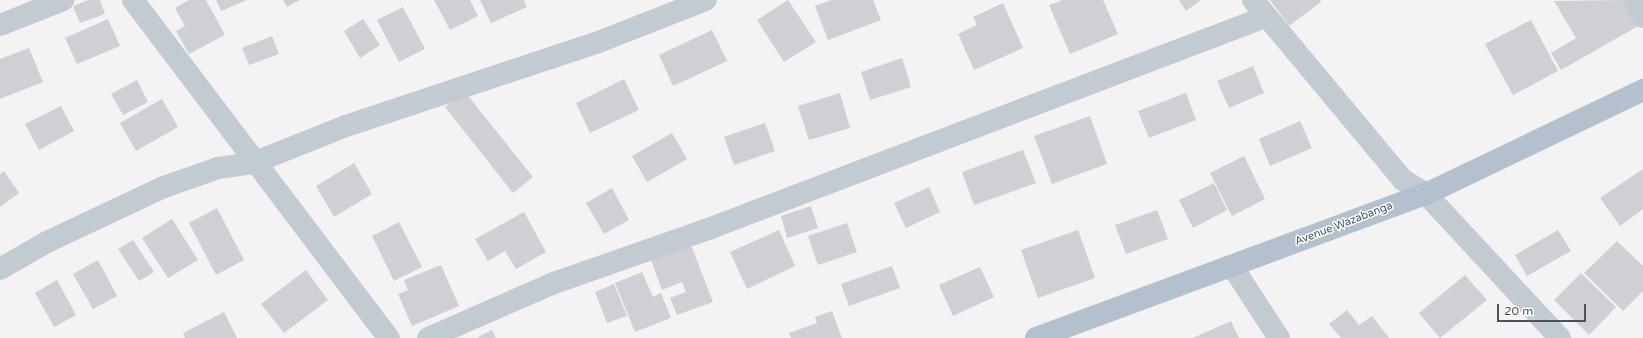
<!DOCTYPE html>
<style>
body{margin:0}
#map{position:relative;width:1643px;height:338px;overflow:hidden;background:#f4f2f2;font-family:"Varela Round",sans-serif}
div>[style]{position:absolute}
.building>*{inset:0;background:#cfd0d5}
.minor>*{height:22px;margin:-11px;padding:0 11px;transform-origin:11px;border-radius:11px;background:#c3cbd2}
.major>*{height:22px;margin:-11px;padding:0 11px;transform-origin:11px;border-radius:11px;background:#b3c0ce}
span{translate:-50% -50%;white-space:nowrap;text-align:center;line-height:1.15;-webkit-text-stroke:3px #fff;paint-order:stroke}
.street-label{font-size:11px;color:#4a545e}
.scale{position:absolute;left:1497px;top:304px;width:89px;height:18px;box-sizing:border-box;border:2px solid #4a545e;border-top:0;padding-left:5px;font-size:12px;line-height:14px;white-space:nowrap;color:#4a545e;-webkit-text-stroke:3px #fff;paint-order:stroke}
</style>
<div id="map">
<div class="building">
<i style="clip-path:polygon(88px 0,100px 0,105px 14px,80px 23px,73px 6px)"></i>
<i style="clip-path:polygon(189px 0,206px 0,225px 35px,189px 54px,176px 31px,185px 26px,175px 8px)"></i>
<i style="clip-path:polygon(216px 0,247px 0,221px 11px)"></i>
<i style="clip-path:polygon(283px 0,300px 0,287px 7px)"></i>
<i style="clip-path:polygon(434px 0,470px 0,478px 16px,450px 30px)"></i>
<i style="clip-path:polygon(480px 0,524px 0,527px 7px,491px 23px)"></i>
<i style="clip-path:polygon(788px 0,816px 42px,784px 62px,757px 20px)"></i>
<i style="clip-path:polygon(832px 0,873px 0,881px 20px,828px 40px,815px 6px)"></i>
<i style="clip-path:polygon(1063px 0,1103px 0,1118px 34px,1070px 54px,1049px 5px)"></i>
<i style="clip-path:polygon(1179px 0,1201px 0,1186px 11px)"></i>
<i style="clip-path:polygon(1270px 0,1320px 0,1321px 2px,1289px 26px)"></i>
<i style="clip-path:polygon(1626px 0,1640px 25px,1561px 70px,1551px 53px,1576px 38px,1554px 1px)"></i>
<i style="clip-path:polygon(1003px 3px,1023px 48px,974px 70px,958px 34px,977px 25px,973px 17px)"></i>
<i style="clip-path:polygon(403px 7px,425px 49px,399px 62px,377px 20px)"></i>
<i style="clip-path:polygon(108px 19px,120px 46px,77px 64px,65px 38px)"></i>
<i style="clip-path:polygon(363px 19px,380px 45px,360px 58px,344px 31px)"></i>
<i style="clip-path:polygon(1531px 20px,1558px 71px,1513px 95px,1485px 44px)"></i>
<i style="clip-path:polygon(712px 30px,727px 61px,673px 86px,659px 55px)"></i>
<i style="clip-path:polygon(272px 36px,279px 54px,249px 65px,242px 48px)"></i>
<i style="clip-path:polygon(29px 48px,43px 82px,0 99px,0 59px)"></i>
<i style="clip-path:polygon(902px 58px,911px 87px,870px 100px,861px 72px)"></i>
<i style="clip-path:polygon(1253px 66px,1264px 93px,1229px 108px,1217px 81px)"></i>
<i style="clip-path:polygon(624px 79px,639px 110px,590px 133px,576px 103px)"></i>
<i style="clip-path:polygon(137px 80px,148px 102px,123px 115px,111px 94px)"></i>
<i style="clip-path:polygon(465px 92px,533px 177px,513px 193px,445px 107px)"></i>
<i style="clip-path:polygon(840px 93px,850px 128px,809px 140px,798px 106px)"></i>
<i style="clip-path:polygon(1186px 93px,1196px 120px,1149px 138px,1138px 111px)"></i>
<i style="clip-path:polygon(162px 99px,178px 127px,136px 151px,120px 123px)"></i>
<i style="clip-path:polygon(61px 106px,74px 131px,39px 150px,25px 124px)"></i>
<i style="clip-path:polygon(1090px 116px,1107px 164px,1052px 184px,1034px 136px)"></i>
<i style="clip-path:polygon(1300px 121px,1312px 148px,1270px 166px,1259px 139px)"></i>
<i style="clip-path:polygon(765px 123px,775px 151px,734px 165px,724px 137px)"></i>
<i style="clip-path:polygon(672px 133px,687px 159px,647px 182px,632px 156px)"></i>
<i style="clip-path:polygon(1023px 150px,1036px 183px,974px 205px,962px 172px)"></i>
<i style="clip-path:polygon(1244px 156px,1265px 199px,1232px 216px,1210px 173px)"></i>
<i style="clip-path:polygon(354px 163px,372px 194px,334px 217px,316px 186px)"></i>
<i style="clip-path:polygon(1643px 169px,1643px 209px,1620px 226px,1600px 198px)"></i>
<i style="clip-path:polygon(4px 171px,19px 193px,0 207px,0 174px)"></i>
<i style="clip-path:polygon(1214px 183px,1227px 210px,1193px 228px,1179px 200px)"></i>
<i style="clip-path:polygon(929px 187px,940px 212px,906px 228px,894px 203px)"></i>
<i style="clip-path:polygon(612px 188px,629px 220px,604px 234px,586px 203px)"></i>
<i style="clip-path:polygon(811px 206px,818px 228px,787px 238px,781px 216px)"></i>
<i style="clip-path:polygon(217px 208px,244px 260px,216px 275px,189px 223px)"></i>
<i style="clip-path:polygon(1157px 210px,1168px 239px,1126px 254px,1115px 225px)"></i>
<i style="clip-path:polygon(524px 212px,546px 252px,516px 269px,505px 251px,488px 261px,475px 239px)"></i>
<i style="clip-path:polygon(172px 219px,198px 260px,168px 278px,142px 238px)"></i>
<i style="clip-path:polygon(399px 222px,422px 267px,394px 281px,372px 236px)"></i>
<i style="clip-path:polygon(847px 223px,857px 252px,818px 265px,808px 236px)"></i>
<i style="clip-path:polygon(779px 230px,795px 266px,747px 289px,730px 252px)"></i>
<i style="clip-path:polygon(1078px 230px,1095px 278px,1038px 298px,1021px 250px)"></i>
<i style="clip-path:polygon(1558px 230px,1571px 251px,1527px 276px,1515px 255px)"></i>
<i style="clip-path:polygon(133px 240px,154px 272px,139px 281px,118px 249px)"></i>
<i style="clip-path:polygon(1617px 241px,1643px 266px,1643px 291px,1623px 311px,1584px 273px)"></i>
<i style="clip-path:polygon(691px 245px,713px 302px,677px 315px,670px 298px,686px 292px,682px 282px,662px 290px,651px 260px)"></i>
<i style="clip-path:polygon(98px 260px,117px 296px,93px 309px,73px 274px)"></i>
<i style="clip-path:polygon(441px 265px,459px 306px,412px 326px,398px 294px,408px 290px,404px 280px)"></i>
<i style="clip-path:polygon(892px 266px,900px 288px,849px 306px,841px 284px)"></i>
<i style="clip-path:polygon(980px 267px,994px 297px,953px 316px,939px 285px)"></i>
<i style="clip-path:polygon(306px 270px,328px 300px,284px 333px,261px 304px)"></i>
<i style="clip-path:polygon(642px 272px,653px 297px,661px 293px,671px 318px,635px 332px,615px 283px)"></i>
<i style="clip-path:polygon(1581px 273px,1616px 307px,1589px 335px,1554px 300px)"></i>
<i style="clip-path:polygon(1465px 275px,1487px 300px,1440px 338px,1419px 313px)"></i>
<i style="clip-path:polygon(57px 280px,76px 315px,54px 327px,35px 293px)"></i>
<i style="clip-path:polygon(614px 284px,627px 316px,607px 323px,595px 292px)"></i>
<i style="clip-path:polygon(1347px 310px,1359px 325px,1372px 316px,1389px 338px,1341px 338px,1329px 324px)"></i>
<i style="clip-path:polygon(832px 311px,842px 338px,791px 338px,789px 333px,817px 323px,815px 317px)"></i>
<i style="clip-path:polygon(224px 312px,237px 338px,185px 338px,183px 333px)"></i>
<i style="clip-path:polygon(1231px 321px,1239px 338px,1193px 338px)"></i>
<i style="clip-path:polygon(492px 330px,496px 338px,476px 338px)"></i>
</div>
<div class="minor">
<i style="left:133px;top:0;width:424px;rotate:52.9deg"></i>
<i style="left:1253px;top:0;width:234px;rotate:50.2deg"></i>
<i style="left:1403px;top:180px;width:27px;rotate:31deg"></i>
<i style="left:1426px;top:194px;width:197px;rotate:47.1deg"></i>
<i style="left:1634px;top:0;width:19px;rotate:62deg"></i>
<i style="left:0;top:25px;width:68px;rotate:-21.6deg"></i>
<i style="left:1232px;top:266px;width:86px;rotate:56.9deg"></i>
<i style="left:0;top:269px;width:54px;rotate:-29.9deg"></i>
<i style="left:47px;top:242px;width:129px;rotate:-25.2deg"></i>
<i style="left:164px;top:187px;width:57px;rotate:-19.4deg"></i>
<i style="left:218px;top:168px;width:35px;rotate:-8deg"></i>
<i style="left:253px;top:163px;width:100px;rotate:-21.7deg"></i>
<i style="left:346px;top:126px;width:263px;rotate:-18.4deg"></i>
<i style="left:596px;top:43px;width:118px;rotate:-21.4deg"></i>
<i style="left:428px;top:338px;width:137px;rotate:-23.6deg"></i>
<i style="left:554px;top:283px;width:166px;rotate:-19.3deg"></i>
<i style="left:711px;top:228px;width:593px;rotate:-20.85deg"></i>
</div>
<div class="major">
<i style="left:1036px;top:338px;width:416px;rotate:-20.3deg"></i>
<i style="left:1426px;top:194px;width:241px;rotate:-25.6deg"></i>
</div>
<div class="street-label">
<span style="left:1344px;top:224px;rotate:-21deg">Avenue Wazabanga</span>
</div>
<div class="scale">20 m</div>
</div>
